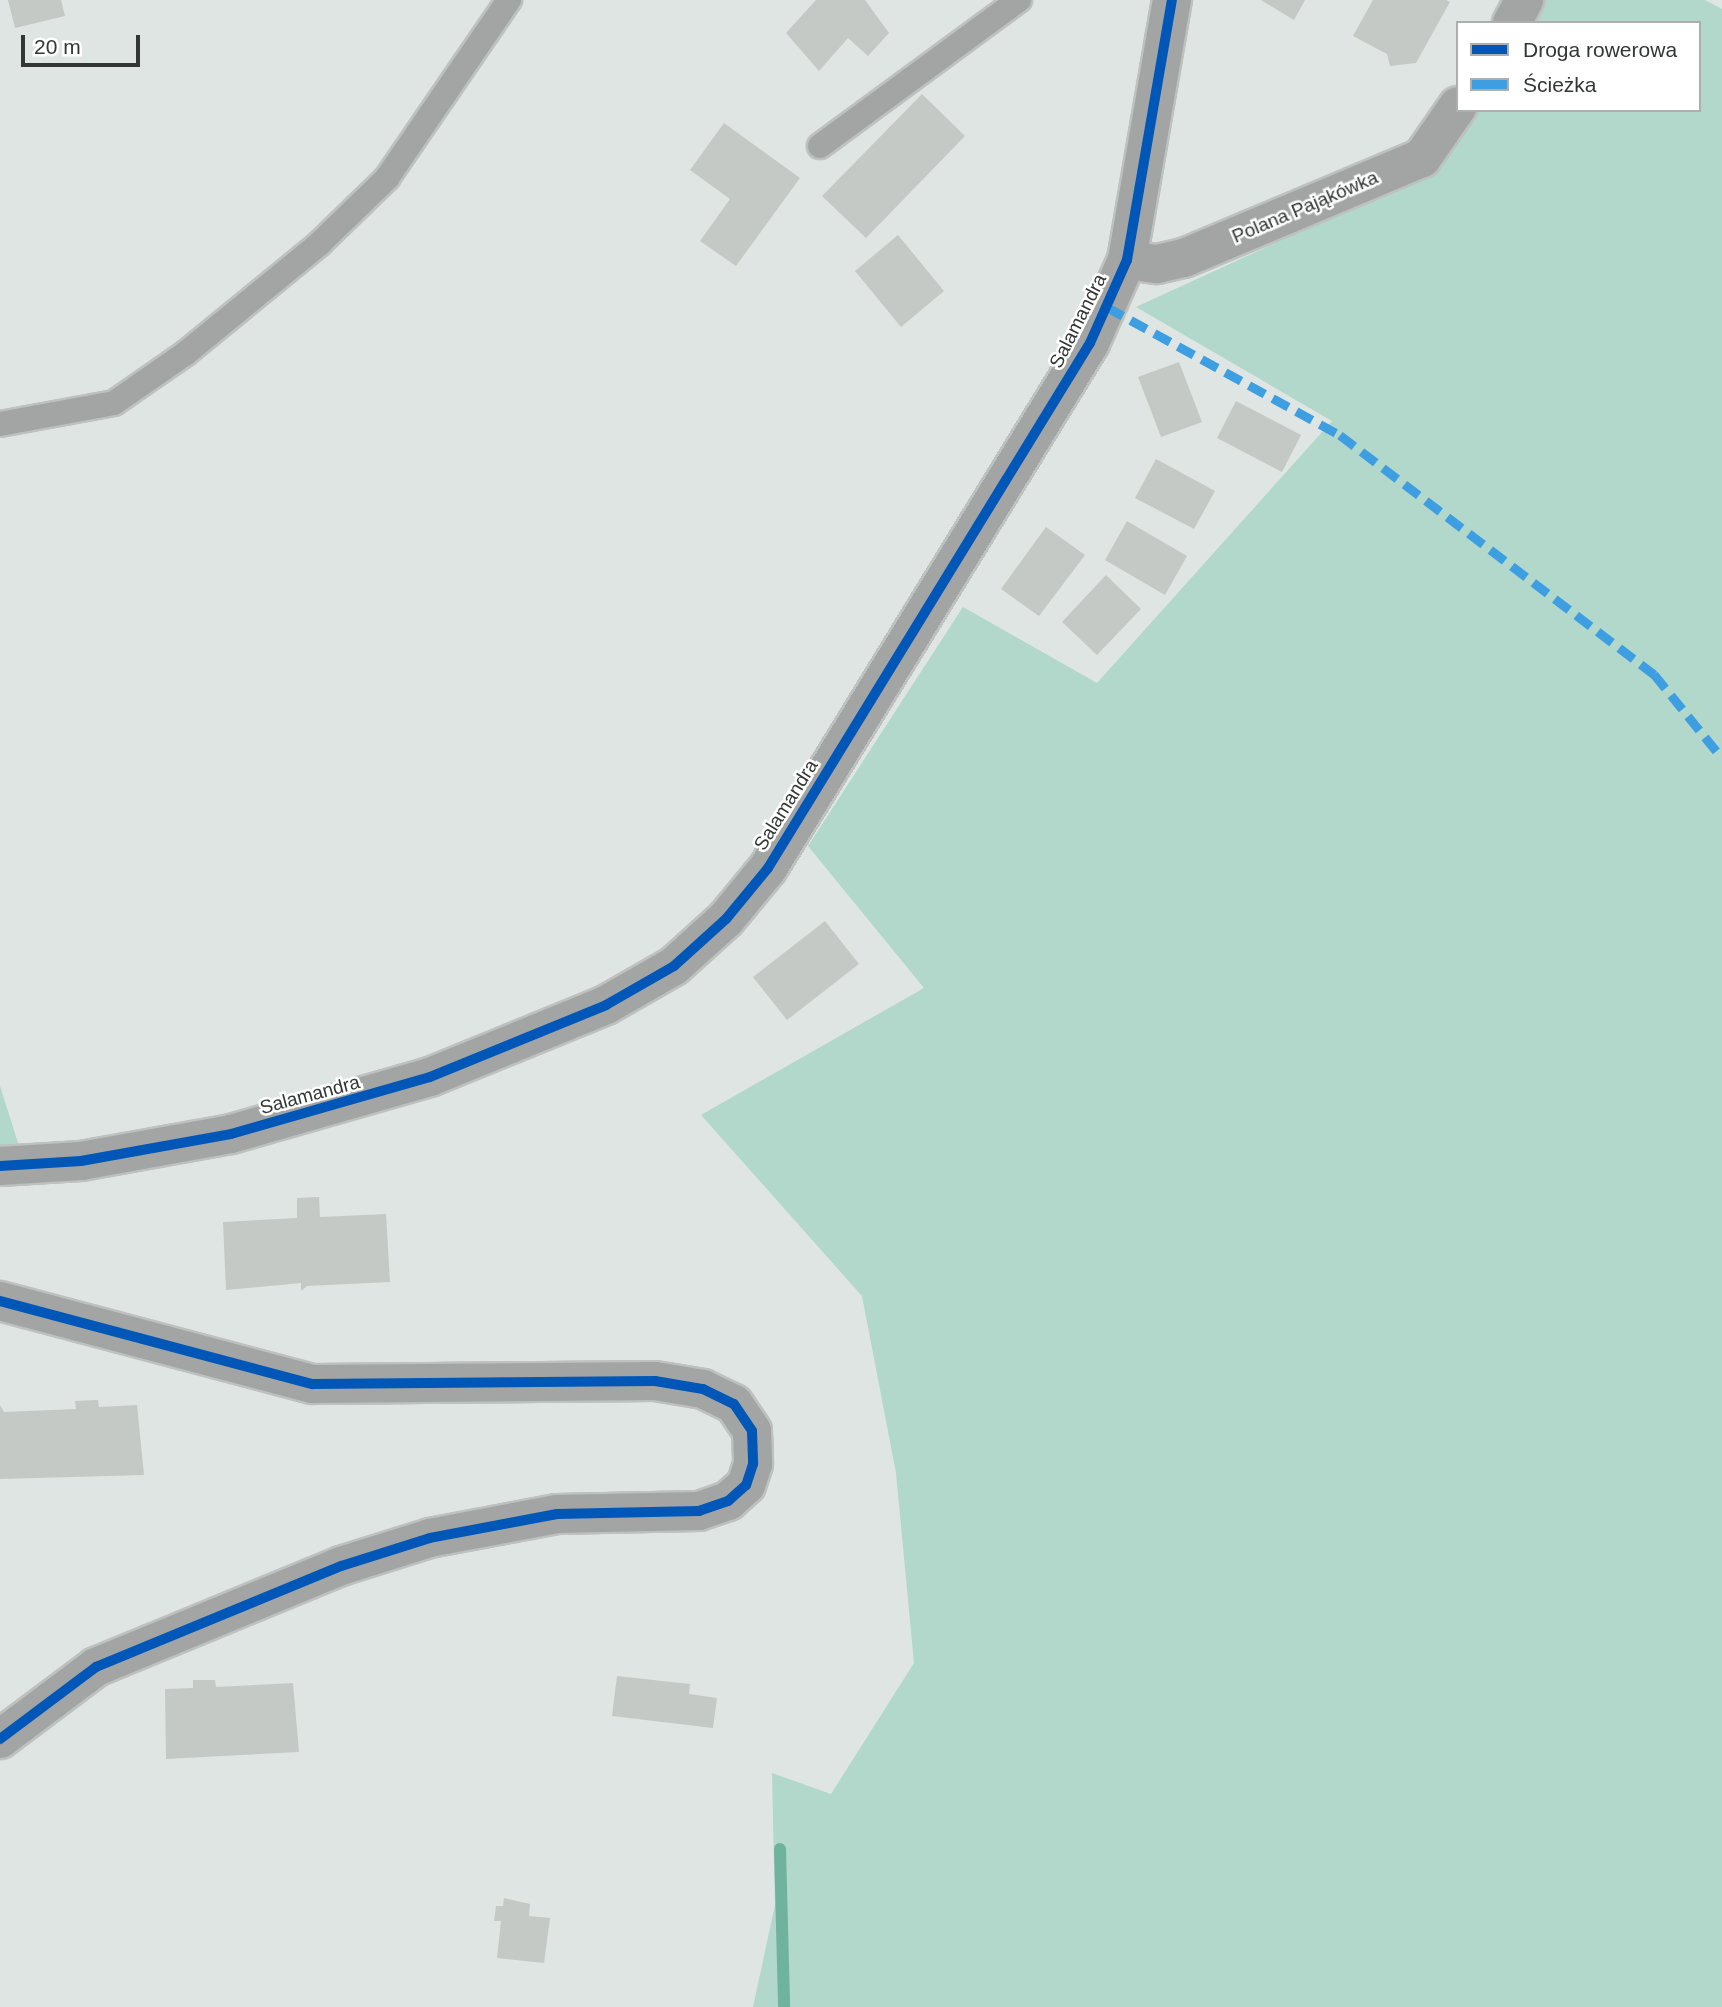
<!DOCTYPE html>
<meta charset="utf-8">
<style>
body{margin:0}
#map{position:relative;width:1722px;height:2007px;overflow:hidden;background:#dfe5e2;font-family:Helvetica,sans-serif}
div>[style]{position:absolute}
.green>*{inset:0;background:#b1d8ca}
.stream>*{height:12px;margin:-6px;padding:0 6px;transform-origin:6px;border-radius:6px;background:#6fb29d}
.building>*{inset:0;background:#c4c9c6}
.roads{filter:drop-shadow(2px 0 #bdc1bf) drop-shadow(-2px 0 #bdc1bf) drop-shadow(0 2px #bdc1bf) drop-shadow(0 -2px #bdc1bf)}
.service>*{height:24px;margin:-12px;padding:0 12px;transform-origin:12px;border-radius:12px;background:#a3a5a4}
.minor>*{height:38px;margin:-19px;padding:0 19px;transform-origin:19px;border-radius:19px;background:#a3a5a4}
.tertiary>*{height:38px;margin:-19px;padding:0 19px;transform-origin:19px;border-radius:19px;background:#a3a5a4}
.quiet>*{height:9px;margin-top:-4.5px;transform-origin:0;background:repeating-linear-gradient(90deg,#3e9ee2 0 18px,transparent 0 27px)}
.cycleway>*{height:10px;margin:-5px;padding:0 5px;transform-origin:5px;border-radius:5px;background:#0057b8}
span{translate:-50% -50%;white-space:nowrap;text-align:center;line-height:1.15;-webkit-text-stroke:5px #fff;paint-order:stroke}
.street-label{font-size:19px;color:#323634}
.legend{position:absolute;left:1456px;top:21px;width:245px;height:91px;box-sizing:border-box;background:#fff;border:2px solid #adafae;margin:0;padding:9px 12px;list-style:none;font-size:21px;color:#323634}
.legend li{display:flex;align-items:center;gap:14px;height:35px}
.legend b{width:35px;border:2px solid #adafae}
.scale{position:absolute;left:21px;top:35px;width:119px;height:32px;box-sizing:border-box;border:4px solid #323634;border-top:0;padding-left:9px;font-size:21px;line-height:24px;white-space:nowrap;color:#323634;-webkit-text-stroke:5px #fff;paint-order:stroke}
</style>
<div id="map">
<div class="green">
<i style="clip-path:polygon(1537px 0,1705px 0,1722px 9px,1722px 2007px,753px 2007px,775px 1905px,772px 1773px,831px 1794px,914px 1663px,896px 1473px,862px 1296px,701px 1115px,924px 988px,808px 846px,963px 607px,1097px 683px,1332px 421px,1136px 307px,1421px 176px,1455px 146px,1475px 110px,1699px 110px,1699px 23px,1524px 23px)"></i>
<i style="clip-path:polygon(0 1086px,19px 1146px,0 1147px)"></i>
</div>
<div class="stream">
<i style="left:780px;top:1849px;width:158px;rotate:88.5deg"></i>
</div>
<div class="building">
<i style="clip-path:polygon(8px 0,61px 0,65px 16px,15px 28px)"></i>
<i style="clip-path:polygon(816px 0,865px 0,889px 33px,868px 56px,848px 38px,819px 71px,786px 33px)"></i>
<i style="clip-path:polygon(1261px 0,1305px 0,1294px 20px)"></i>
<i style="clip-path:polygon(1373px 0,1446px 0,1450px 2px,1416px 63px,1390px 66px,1387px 54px,1353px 36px)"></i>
<i style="clip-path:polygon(922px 94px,965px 136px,866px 238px,822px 196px)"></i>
<i style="clip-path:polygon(724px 123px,800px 178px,736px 266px,700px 241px,730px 199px,690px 170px)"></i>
<i style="clip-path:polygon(898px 235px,944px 291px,901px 327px,855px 271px)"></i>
<i style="clip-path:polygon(1179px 362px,1202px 422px,1161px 437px,1138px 377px)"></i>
<i style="clip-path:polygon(1236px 401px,1301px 435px,1282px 472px,1217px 438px)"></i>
<i style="clip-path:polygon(1156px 459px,1215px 491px,1194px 529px,1135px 498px)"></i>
<i style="clip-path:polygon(1127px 521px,1187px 556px,1165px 595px,1105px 560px)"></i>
<i style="clip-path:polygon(1046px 527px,1085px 555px,1039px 616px,1001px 589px)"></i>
<i style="clip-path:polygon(1106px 575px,1141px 609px,1097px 655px,1062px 622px)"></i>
<i style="clip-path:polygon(825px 921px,859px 964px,787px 1020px,753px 977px)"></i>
<i style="clip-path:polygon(319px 1197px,320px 1217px,386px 1214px,390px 1282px,307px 1286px,301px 1291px,301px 1283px,226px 1290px,223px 1222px,297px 1218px,297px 1198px)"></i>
<i style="clip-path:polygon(98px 1400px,99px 1407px,137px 1405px,144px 1475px,0 1479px,0 1405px,4px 1412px,76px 1409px,75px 1401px)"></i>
<i style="clip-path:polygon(617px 1676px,690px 1684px,689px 1694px,717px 1698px,713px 1728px,612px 1716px)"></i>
<i style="clip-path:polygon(193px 1680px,215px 1680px,216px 1687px,293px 1683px,299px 1752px,166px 1759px,165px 1689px,193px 1688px)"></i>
<i style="clip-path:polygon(504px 1898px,530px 1904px,529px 1916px,550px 1918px,544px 1963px,497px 1958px,501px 1921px,494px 1921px,496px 1906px,503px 1906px)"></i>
</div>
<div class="roads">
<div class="service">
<i style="left:820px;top:146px;width:247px;rotate:-36.3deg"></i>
<i style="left:0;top:424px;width:116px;rotate:-10.4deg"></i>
<i style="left:114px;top:403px;width:88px;rotate:-34.8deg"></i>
<i style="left:186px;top:353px;width:172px;rotate:-39.3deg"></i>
<i style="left:319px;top:244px;width:95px;rotate:-44.1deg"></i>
<i style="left:387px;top:178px;width:216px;rotate:-55.6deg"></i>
</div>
<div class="minor">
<i style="left:1512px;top:23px;width:26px;rotate:-62deg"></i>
<i style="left:1127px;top:260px;width:30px;rotate:8deg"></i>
<i style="left:1157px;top:264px;width:28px;rotate:-13deg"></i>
<i style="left:1184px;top:258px;width:258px;rotate:-22.8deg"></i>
<i style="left:1422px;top:158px;width:63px;rotate:-55.3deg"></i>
<i style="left:0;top:1301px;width:323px;rotate:14.9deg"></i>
<i style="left:312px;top:1384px;width:343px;rotate:-0.5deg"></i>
<i style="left:655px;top:1381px;width:49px;rotate:9.5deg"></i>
<i style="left:703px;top:1389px;width:34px;rotate:26deg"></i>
<i style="left:734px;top:1404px;width:32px;rotate:56deg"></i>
<i style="left:752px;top:1431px;width:33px;rotate:88deg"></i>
<i style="left:753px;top:1464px;width:22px;rotate:108deg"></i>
<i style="left:746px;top:1485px;width:24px;rotate:138deg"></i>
<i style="left:728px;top:1501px;width:31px;rotate:161deg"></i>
<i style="left:699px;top:1511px;width:142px;rotate:178.8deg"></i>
<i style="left:557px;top:1514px;width:129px;rotate:169.3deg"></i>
<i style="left:430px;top:1538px;width:93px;rotate:162.5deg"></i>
<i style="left:341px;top:1566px;width:265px;rotate:157.6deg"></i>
<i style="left:96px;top:1667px;width:120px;rotate:143.1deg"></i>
</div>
<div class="tertiary">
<i style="left:0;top:1166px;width:81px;rotate:-3.5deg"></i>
<i style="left:81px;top:1161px;width:152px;rotate:-10.2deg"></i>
<i style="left:231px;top:1134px;width:207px;rotate:-16deg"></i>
<i style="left:430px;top:1077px;width:190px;rotate:-22.2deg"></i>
<i style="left:606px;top:1005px;width:78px;rotate:-29.8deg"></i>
<i style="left:674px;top:966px;width:70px;rotate:-42.1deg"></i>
<i style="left:726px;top:919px;width:66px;rotate:-50.5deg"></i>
<i style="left:768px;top:868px;width:616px;rotate:-58.48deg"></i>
<i style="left:1090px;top:343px;width:91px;rotate:-66deg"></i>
<i style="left:1127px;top:260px;width:264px;rotate:-80.2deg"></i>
</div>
</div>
<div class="quiet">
<i style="left:1107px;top:307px;width:266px;rotate:28.8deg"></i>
<i style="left:1340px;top:435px;width:395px;rotate:37.3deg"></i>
<i style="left:1654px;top:674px;width:108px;rotate:51deg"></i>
</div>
<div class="cycleway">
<i style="left:0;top:1166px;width:81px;rotate:-3.5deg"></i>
<i style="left:81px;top:1161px;width:152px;rotate:-10.2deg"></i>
<i style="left:231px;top:1134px;width:207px;rotate:-16deg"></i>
<i style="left:430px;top:1077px;width:190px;rotate:-22.2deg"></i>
<i style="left:606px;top:1005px;width:78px;rotate:-29.8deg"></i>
<i style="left:674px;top:966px;width:70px;rotate:-42.1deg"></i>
<i style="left:726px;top:919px;width:66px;rotate:-50.5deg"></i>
<i style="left:768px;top:868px;width:616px;rotate:-58.48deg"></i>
<i style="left:1090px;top:343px;width:91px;rotate:-66deg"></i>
<i style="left:1127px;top:260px;width:264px;rotate:-80.2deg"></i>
<i style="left:0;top:1301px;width:323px;rotate:14.9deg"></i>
<i style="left:312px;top:1384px;width:343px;rotate:-0.5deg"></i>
<i style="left:655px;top:1381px;width:49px;rotate:9.5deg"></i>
<i style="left:703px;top:1389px;width:34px;rotate:26deg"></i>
<i style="left:734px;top:1404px;width:32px;rotate:56deg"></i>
<i style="left:752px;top:1431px;width:33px;rotate:88deg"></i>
<i style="left:753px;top:1464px;width:22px;rotate:108deg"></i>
<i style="left:746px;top:1485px;width:24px;rotate:138deg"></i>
<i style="left:728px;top:1501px;width:31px;rotate:161deg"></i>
<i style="left:699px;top:1511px;width:142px;rotate:178.8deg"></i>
<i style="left:557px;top:1514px;width:129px;rotate:169.3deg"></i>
<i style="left:430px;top:1538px;width:93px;rotate:162.5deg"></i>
<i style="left:341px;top:1566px;width:265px;rotate:157.6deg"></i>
<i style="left:96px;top:1667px;width:120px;rotate:143.1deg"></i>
</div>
<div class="street-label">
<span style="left:1305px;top:207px;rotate:-23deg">Polana Pająkówka</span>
<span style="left:1078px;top:321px;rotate:-63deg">Salamandra</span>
<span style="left:786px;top:805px;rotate:-58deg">Salamandra</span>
<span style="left:310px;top:1095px;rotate:-15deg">Salamandra</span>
</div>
<ul class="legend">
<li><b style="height:9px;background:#0057b8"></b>Droga rowerowa</li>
<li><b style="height:9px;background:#3e9ee2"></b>Ścieżka</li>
</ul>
<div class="scale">20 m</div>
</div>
